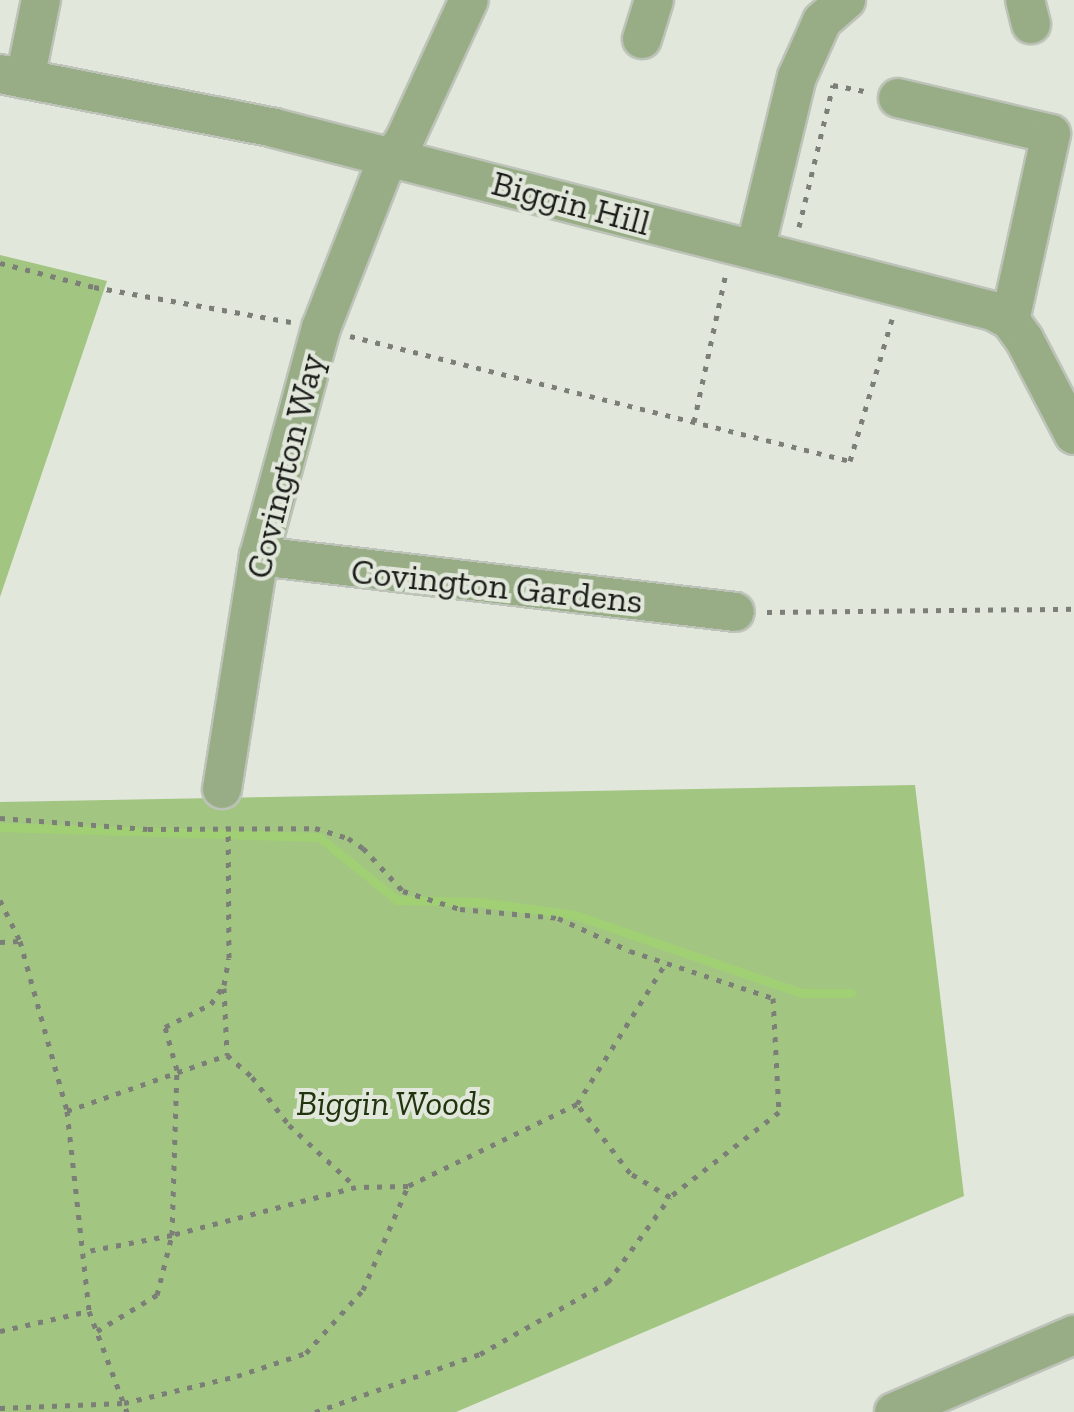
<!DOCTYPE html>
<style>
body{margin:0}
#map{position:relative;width:1074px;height:1412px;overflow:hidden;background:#e1e7db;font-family:"Zilla Slab",serif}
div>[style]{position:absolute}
.green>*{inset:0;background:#a2c582}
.stream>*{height:9px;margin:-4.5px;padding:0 4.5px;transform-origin:4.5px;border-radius:4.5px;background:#a1d074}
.path>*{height:5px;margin-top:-2.5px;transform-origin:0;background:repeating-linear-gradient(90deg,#7b7f77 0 5px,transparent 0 13px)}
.roads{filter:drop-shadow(2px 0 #bdc3b8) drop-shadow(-2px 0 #bdc3b8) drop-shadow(0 2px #bdc3b8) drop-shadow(0 -2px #bdc3b8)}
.minor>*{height:38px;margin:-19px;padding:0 19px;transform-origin:19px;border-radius:19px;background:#98ad86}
span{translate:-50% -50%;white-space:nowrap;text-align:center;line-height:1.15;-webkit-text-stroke:8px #e1e7db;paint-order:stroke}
.street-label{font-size:35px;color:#1b1d19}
.park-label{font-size:35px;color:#22340f;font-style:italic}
</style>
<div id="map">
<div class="green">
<i style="clip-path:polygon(0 255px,107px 281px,0 597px)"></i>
<i style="clip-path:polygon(915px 785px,964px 1196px,456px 1412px,0 1412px,0 802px)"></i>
</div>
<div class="stream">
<i style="left:0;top:827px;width:319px;rotate:1.8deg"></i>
<i style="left:319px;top:837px;width:100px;rotate:38.9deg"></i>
<i style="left:397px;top:900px;width:82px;rotate:1.4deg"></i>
<i style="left:479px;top:902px;width:97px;rotate:7.7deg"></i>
<i style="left:575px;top:915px;width:239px;rotate:19deg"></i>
<i style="left:801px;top:993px;width:50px"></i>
</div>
<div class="path">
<i style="left:799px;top:227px;width:146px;rotate:-76.5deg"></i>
<i style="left:833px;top:85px;width:33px;rotate:11deg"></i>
<i style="left:0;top:263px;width:97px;rotate:14.3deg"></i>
<i style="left:94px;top:287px;width:200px;rotate:10.1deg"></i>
<i style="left:350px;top:336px;width:515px;rotate:14.04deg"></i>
<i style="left:850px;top:461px;width:148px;rotate:-73.5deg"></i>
<i style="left:694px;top:422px;width:148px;rotate:-77.9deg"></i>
<i style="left:767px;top:612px;width:307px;rotate:-0.6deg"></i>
<i style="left:0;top:818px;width:148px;rotate:4.3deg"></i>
<i style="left:148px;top:829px;width:167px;rotate:-0.3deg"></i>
<i style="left:315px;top:828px;width:34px;rotate:17deg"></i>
<i style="left:348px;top:838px;width:18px;rotate:34deg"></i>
<i style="left:363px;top:848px;width:59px;rotate:47.1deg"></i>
<i style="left:403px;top:891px;width:60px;rotate:17.5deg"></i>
<i style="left:460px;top:909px;width:98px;rotate:5.2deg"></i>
<i style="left:558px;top:918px;width:79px;rotate:24.6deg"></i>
<i style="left:630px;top:951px;width:151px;rotate:18.2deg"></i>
<i style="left:773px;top:998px;width:114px;rotate:87deg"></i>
<i style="left:779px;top:1112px;width:138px;rotate:142.1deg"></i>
<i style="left:670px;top:1197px;width:47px;rotate:-149deg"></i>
<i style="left:630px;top:1173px;width:87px;rotate:-127.5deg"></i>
<i style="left:577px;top:1104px;width:188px;rotate:154.1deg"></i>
<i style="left:408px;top:1186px;width:52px;rotate:178.9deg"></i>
<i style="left:356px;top:1187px;width:190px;rotate:165.4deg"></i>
<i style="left:172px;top:1235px;width:91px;rotate:169.2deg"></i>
<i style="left:0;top:900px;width:46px;rotate:64deg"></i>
<i style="left:20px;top:941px;width:176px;rotate:74.5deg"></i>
<i style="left:67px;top:1111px;width:201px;rotate:83.7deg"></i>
<i style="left:89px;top:1311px;width:108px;rotate:69.4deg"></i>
<i style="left:0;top:942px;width:20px;rotate:-3deg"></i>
<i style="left:224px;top:988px;width:67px;rotate:87.4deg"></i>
<i style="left:227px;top:1055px;width:33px;rotate:41deg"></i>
<i style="left:252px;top:1077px;width:61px;rotate:52.4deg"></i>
<i style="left:289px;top:1125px;width:91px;rotate:42.8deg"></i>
<i style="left:577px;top:1104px;width:169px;rotate:-57.8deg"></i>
<i style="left:67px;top:1111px;width:170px;rotate:-19.3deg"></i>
<i style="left:0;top:1331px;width:91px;rotate:-12.7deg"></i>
<i style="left:97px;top:1331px;width:70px;rotate:-31deg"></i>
<i style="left:157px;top:1295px;width:62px;rotate:-76deg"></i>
<i style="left:172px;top:1235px;width:165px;rotate:-88.3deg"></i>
<i style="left:177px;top:1070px;width:45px;rotate:-105.6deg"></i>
<i style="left:165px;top:1027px;width:51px;rotate:-26.6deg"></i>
<i style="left:211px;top:1004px;width:23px;rotate:-56deg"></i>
<i style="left:224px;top:985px;width:27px;rotate:-80deg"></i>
<i style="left:229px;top:958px;width:132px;rotate:-90.4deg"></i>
<i style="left:0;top:1408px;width:124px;rotate:-2.3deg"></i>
<i style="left:124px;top:1403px;width:116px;rotate:-13.4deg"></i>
<i style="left:237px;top:1376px;width:73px;rotate:-18.4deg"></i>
<i style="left:306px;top:1353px;width:85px;rotate:-47.9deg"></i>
<i style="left:363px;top:1290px;width:113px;rotate:-66.6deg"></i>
<i style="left:315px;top:1412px;width:175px;rotate:-19.4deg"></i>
<i style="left:480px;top:1354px;width:147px;rotate:-29.4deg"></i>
<i style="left:608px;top:1282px;width:105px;rotate:-53.9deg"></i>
</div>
<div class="roads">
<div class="minor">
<i style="left:1025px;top:0;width:25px;rotate:76deg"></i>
<i style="left:642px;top:39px;width:41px;rotate:-72.9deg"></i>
<i style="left:0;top:74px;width:279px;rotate:11.1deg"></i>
<i style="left:274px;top:128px;width:742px;rotate:14.28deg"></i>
<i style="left:993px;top:311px;width:19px;rotate:28deg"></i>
<i style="left:1010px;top:320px;width:24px;rotate:54deg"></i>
<i style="left:1024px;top:339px;width:108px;rotate:62.5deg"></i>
<i style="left:25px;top:79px;width:81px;rotate:-78.6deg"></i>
<i style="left:898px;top:98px;width:157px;rotate:13.2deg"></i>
<i style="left:1051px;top:134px;width:190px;rotate:102.4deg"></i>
<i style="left:755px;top:250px;width:178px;rotate:-76.4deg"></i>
<i style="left:797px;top:77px;width:61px;rotate:-65.9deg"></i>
<i style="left:822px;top:21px;width:32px;rotate:-41deg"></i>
<i style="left:259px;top:556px;width:479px;rotate:6.7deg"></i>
<i style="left:222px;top:789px;width:236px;rotate:-81deg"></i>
<i style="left:259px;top:556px;width:236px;rotate:-74.8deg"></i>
<i style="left:321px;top:328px;width:168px;rotate:-68.6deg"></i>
<i style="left:382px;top:172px;width:38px;rotate:-55deg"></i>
<i style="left:404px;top:141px;width:155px;rotate:-65.3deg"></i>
<i style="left:894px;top:1412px;width:196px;rotate:-23.2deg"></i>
</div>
</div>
<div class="street-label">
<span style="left:571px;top:203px;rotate:15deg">Biggin Hill</span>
<span style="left:285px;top:466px;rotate:-76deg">Covington Way</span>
<span style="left:497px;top:586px;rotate:6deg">Covington Gardens</span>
</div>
<div class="park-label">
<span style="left:394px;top:1103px">Biggin Woods</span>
</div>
</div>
